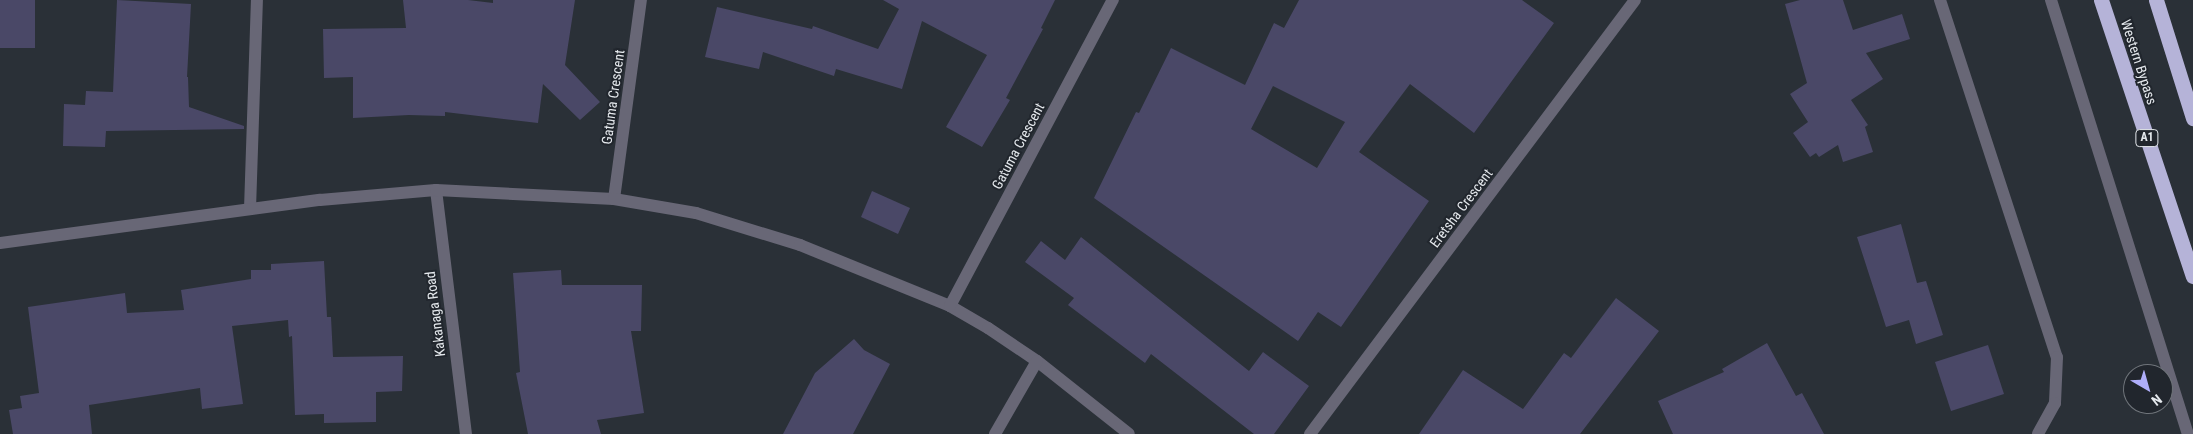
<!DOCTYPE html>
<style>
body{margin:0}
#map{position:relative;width:2193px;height:434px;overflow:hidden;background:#2a3037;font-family:"Roboto Condensed",sans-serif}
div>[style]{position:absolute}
.building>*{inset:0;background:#4a4867}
.minor>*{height:12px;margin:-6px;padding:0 6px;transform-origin:6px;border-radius:6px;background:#686776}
.highway>*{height:15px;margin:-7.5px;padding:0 7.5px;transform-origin:7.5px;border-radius:7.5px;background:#b5b3d8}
span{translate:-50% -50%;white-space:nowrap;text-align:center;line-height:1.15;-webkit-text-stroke:4px #21262d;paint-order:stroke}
.shield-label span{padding:1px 4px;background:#21262d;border:1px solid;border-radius:4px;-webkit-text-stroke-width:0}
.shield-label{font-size:12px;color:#e5e9ed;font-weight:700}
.street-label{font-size:14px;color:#e5e9ed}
.north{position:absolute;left:2123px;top:364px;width:50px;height:50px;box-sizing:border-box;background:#21262d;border:1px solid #6f747a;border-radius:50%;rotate:142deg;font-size:14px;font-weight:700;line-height:20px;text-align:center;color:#e5e9ed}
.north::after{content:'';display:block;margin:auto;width:18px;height:22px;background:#afaefa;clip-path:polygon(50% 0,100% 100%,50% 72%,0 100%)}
</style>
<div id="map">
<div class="building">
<i style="clip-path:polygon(0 0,35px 0,35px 48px,0 48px)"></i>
<i style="clip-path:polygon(117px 0,191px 4px,187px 77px,188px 77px,189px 107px,244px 126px,244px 129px,106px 131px,105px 147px,63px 146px,64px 104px,85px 105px,86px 91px,113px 92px)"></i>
<i style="clip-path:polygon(403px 0,468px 0,493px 3px,493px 0,575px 0,565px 65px,600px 102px,580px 120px,543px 84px,538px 123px,445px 112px,445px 116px,409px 115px,353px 118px,353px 77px,324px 78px,323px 29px,406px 28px)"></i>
<i style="clip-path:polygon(883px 0,1055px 0,1041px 28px,1043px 29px,1006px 98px,1010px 100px,982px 147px,946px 127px,987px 55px,922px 21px,902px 89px,836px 69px,834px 76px,763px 52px,759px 69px,705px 57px,717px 7px,812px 29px,813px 26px,878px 49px,899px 9px)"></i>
<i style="clip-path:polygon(evenodd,1299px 0,1522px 0,1554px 23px,1474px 133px,1410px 84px,1359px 152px,1429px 201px,1341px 327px,1318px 312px,1298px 341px,1094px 198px,1136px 112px,1139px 113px,1171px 48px,1245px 85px,1274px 23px,1284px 28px,1299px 0,1273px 86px,1345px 122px,1317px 168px,1251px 129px,1273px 86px)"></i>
<i style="clip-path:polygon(1800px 0,1843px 0,1853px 30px,1902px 14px,1910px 39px,1866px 53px,1883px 79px,1851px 100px,1868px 125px,1865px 127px,1873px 152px,1843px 162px,1838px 145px,1819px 157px,1816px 153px,1810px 157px,1793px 133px,1808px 122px,1790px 94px,1807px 83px,1785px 4px)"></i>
<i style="clip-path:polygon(872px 191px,910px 208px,898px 234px,861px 217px)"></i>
<i style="clip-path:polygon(1901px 224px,1917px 283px,1926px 281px,1943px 335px,1916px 344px,1909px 320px,1886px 327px,1857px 237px)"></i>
<i style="clip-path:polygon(1081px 237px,1249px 371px,1263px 352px,1309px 386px,1274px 434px,1254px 434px,1151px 354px,1145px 363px,1068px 305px,1074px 298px,1025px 262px,1041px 241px,1065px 260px)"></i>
<i style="clip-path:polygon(324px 261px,327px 317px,331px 317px,333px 357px,403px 356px,402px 391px,376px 392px,376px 422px,324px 423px,324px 414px,295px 415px,292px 336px,289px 337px,288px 320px,232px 326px,243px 404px,202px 409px,200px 388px,89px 405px,92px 434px,13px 434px,9px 410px,22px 408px,20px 396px,39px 393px,28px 307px,125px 293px,127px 313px,184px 310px,181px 290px,251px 279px,251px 270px,271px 270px,271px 264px)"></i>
<i style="clip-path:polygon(561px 270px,562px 285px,642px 285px,641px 331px,631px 331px,644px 413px,597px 420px,601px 434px,528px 434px,516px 373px,520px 372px,513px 273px)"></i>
<i style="clip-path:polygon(1616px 298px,1659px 331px,1580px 434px,1419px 434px,1463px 370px,1523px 409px,1564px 353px,1571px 358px)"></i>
<i style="clip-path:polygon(854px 339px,864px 350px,890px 364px,853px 434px,783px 434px,815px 373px)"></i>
<i style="clip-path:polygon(1767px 343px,1796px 396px,1802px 393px,1824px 434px,1673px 434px,1658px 401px,1724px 372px,1722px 369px)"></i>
<i style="clip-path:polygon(1988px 345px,2004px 394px,1951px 411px,1935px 362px)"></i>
</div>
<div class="minor">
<i style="left:1940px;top:0;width:376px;rotate:71.9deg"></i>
<i style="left:2057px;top:357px;width:46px;rotate:92.5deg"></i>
<i style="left:2055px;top:403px;width:35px;rotate:119deg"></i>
<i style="left:2051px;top:0;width:455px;rotate:72.5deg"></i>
<i style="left:436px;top:190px;width:246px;rotate:83deg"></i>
<i style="left:614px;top:199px;width:201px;rotate:-82.3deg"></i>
<i style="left:250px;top:209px;width:209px;rotate:-88.1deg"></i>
<i style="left:0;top:243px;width:323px;rotate:-7.7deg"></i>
<i style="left:320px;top:200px;width:116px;rotate:-4.9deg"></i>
<i style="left:436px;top:190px;width:178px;rotate:2.9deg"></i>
<i style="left:614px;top:199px;width:83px;rotate:9.7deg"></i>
<i style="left:696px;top:213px;width:109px;rotate:17.1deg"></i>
<i style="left:800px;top:245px;width:162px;rotate:22.1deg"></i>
<i style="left:950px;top:306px;width:44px;rotate:30.1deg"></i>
<i style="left:988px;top:328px;width:59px;rotate:34deg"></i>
<i style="left:1037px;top:361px;width:117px;rotate:38.4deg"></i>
<i style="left:950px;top:306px;width:347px;rotate:-62deg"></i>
<i style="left:995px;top:434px;width:84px;rotate:-60.1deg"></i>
<i style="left:1310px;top:434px;width:542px;rotate:-53.17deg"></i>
</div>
<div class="highway">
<i style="left:2101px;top:0;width:291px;rotate:71.6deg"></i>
<i style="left:2156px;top:0;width:124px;rotate:72.6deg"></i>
</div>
<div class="shield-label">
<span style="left:2147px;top:138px">A1</span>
</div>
<div class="street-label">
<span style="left:2139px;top:62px;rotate:72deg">Western Bypass</span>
<span style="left:613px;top:97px;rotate:-82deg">Gatuma Crescent</span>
<span style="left:1018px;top:146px;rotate:-62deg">Gatuma Crescent</span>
<span style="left:1461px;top:208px;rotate:-53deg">Eretsha Crescent</span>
<span style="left:435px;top:314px;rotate:-97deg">Kakanaga Road</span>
</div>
<div class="north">N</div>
</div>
